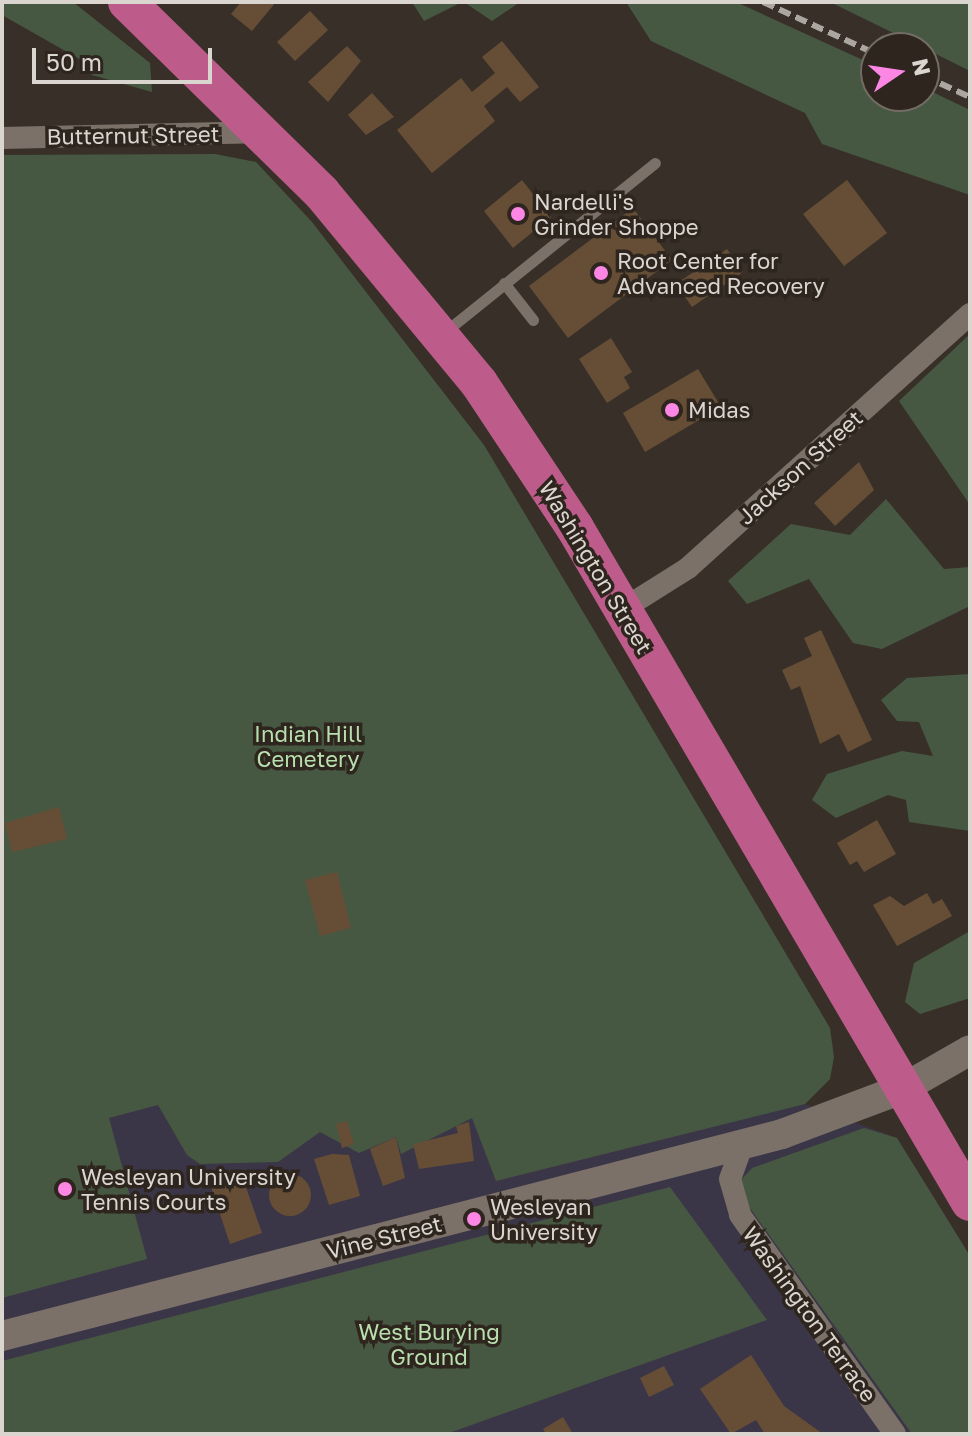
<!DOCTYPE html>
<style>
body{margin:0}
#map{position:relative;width:972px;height:1436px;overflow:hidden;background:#383028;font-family:"Golos Text",sans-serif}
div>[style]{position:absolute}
.education>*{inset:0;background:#3b3647}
.green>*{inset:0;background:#475842}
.building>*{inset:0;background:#664e36}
.round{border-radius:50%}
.lane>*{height:11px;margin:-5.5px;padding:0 5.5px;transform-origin:5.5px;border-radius:5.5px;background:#7b7168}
.street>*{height:22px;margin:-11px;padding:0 11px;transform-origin:11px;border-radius:11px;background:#7b7168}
.secondary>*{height:30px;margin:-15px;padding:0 15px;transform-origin:15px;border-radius:15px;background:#7b7168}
.highway>*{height:38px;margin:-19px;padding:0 19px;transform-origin:19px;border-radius:19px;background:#bd5c8a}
.rail>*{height:6px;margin-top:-3px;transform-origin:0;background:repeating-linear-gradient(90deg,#aca6a0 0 12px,transparent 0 18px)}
.dots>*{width:22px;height:22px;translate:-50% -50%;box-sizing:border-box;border:4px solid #2e261e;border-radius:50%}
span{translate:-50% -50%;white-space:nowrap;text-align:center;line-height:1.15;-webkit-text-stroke:7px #2e261e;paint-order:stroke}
.street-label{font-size:22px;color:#dbd5d0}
.poi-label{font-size:22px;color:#dbd5d0}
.left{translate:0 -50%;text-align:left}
.park-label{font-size:22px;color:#b8dfad}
.frame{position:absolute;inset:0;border:4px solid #dbd5d0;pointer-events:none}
.north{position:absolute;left:860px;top:32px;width:80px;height:80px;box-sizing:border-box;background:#2e261e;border:2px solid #736c65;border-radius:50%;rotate:77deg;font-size:22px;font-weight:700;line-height:32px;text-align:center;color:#dbd5d0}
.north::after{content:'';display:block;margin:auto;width:28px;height:36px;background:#fc86e4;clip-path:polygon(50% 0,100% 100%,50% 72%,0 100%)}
.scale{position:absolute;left:32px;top:48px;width:180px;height:36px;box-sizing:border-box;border:4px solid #dbd5d0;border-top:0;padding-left:10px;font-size:24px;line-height:28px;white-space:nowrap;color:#dbd5d0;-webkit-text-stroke:6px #2e261e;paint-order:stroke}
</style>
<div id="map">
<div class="education">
<i style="clip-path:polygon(341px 1054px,659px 1139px,805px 1104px,897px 1138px,970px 1256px,970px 1434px,2px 1434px,2px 1063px)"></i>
</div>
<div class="green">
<i style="clip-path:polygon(2px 2px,73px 2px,150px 63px,152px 92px,92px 75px,83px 61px,2px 15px)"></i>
<i style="clip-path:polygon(412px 2px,462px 2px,424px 21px)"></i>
<i style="clip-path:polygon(464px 2px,520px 2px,492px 21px)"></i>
<i style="clip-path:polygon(626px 2px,736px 2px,876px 66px,876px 96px,924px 96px,924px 88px,970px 110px,970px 195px,822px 144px,805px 113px,651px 41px)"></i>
<i style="clip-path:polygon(830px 2px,970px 2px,970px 71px,924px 48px)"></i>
<i style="clip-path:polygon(215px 154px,256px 162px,312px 222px,484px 445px,830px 1028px,834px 1057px,830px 1079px,805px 1104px,496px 1181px,472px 1118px,401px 1154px,396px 1137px,359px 1153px,320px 1132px,278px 1162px,200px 1164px,187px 1155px,158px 1105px,109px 1118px,147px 1259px,2px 1298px,2px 155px)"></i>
<i style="clip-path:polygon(970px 334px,970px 505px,899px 401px)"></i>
<i style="clip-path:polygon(886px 499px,944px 569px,970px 567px,970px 606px,882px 649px,853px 643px,809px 579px,747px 604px,728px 581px,791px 524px,850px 535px)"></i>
<i style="clip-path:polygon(970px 674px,970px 831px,909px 822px,906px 800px,888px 795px,836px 818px,812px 800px,827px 774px,902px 751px,933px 756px,919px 722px,897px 721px,881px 700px,907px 678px)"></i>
<i style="clip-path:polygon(970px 931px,970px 998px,920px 1014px,905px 1002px,914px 963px)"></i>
<i style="clip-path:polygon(864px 1128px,897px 1138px,970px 1256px,970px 1434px,912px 1434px,742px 1197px,741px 1180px,752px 1168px)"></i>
<i style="clip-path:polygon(670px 1187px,767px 1320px,446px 1434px,2px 1434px,2px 1361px)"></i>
</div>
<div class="building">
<i style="clip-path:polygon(241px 2px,276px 2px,252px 31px,231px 14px)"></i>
<i style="clip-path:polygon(310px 11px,328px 30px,295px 61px,277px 42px)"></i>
<i style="clip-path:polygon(502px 41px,539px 87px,520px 102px,507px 87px,484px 106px,495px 121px,432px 173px,397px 130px,461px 78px,472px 92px,495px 73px,482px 57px)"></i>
<i style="clip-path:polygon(347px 46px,361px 61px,328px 102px,308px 82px)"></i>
<i style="clip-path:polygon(372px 93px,394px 117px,366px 135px,348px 115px)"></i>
<i style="clip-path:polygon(522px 180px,551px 217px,513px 248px,484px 211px)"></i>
<i style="clip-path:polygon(847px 180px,887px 233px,844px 266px,803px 214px)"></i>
<i style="clip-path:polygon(633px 208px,672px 260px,568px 338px,529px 286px)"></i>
<i style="clip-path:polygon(727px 249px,743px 272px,692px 307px,676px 284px)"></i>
<i style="clip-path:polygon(611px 338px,632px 372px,624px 377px,630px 388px,607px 403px,579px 359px)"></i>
<i style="clip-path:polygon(698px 369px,721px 407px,645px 452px,623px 413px)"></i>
<i style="clip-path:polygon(859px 462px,874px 490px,835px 526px,814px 503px)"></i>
<i style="clip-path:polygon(821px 630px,872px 740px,848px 752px,839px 734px,820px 744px,800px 686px,791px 690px,782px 670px,812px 656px,804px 638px)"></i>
<i style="clip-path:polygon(59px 807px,67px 839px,12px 852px,5px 823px)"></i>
<i style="clip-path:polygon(877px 820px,896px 854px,864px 872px,857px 861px,850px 865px,837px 843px)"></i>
<i style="clip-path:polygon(337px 872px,351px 928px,320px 936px,305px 880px)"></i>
<i style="clip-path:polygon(927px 893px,933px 904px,942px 899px,952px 916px,897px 946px,873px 905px,890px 896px,904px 906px)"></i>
<i style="clip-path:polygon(347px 1121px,354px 1144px,342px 1148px,336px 1124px)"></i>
<i style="clip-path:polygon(469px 1122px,474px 1161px,419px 1169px,413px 1144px,458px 1133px,456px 1126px)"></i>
<i style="clip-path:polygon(396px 1137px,405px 1178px,383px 1186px,370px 1149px)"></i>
<i style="clip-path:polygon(332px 1154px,349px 1155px,360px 1196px,329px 1205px,314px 1159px)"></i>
<i style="clip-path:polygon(227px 1174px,229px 1181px,242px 1176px,262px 1233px,230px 1244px,209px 1181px)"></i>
<i class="round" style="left:269px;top:1174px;width:42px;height:42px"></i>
<i style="clip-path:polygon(751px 1355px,784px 1406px,823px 1434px,765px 1434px,756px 1420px,731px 1434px,700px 1389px)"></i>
<i style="clip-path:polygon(664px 1366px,674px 1385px,649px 1397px,640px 1378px)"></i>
<i style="clip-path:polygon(563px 1417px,573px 1434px,546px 1434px,543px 1429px)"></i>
</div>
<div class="lane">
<i style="left:504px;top:283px;width:47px;rotate:51.9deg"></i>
<i style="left:446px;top:331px;width:268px;rotate:-38.8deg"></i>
</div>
<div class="street">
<i style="left:2px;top:138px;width:258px;rotate:-1.3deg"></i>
<i style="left:623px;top:609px;width:77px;rotate:-32.2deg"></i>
<i style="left:688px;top:568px;width:380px;rotate:-42deg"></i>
<i style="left:742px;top:1146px;width:35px;rotate:110deg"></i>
<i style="left:730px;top:1179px;width:37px;rotate:74deg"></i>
<i style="left:740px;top:1215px;width:268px;rotate:54.7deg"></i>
</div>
<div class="secondary">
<i style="left:2px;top:1336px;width:806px;rotate:-14.52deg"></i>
<i style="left:782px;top:1134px;width:128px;rotate:-20.6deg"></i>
<i style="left:902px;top:1089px;width:78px;rotate:-29.8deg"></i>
</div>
<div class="highway">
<i style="left:127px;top:2px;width:272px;rotate:44.4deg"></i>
<i style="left:321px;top:192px;width:248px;rotate:50.4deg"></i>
<i style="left:479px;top:383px;width:174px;rotate:56.5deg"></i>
<i style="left:575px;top:528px;width:781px;rotate:59.63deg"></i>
</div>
<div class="rail">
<i style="left:763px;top:2px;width:124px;rotate:24.7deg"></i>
<i style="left:924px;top:76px;width:51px;rotate:24.5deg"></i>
</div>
<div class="dots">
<i style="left:518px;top:214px;background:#fc86e4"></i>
<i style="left:601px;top:273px;background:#fc86e4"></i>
<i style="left:672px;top:410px;background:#fc86e4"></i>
<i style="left:65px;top:1189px;background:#fc86e4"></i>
<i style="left:474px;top:1219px;background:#fc86e4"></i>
</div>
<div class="street-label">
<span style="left:133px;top:135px;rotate:-1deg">Butternut Street</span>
<span style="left:800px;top:467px;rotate:-42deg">Jackson Street</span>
<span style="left:596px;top:567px;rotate:59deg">Washington Street</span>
<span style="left:384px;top:1237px;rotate:-14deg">Vine Street</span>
<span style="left:810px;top:1314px;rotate:54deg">Washington Terrace</span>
</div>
<div class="poi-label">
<span class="left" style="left:534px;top:214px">Nardelli's<br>Grinder Shoppe</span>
<span class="left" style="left:617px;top:273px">Root Center for<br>Advanced Recovery</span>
<span class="left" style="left:688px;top:410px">Midas</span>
<span class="left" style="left:81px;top:1189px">Wesleyan University<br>Tennis Courts</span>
<span class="left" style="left:490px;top:1219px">Wesleyan<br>University</span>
</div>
<div class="park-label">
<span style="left:308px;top:746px">Indian Hill<br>Cemetery</span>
<span style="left:429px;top:1344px">West Burying<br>Ground</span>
</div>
<div class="frame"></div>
<div class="north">N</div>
<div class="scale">50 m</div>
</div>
